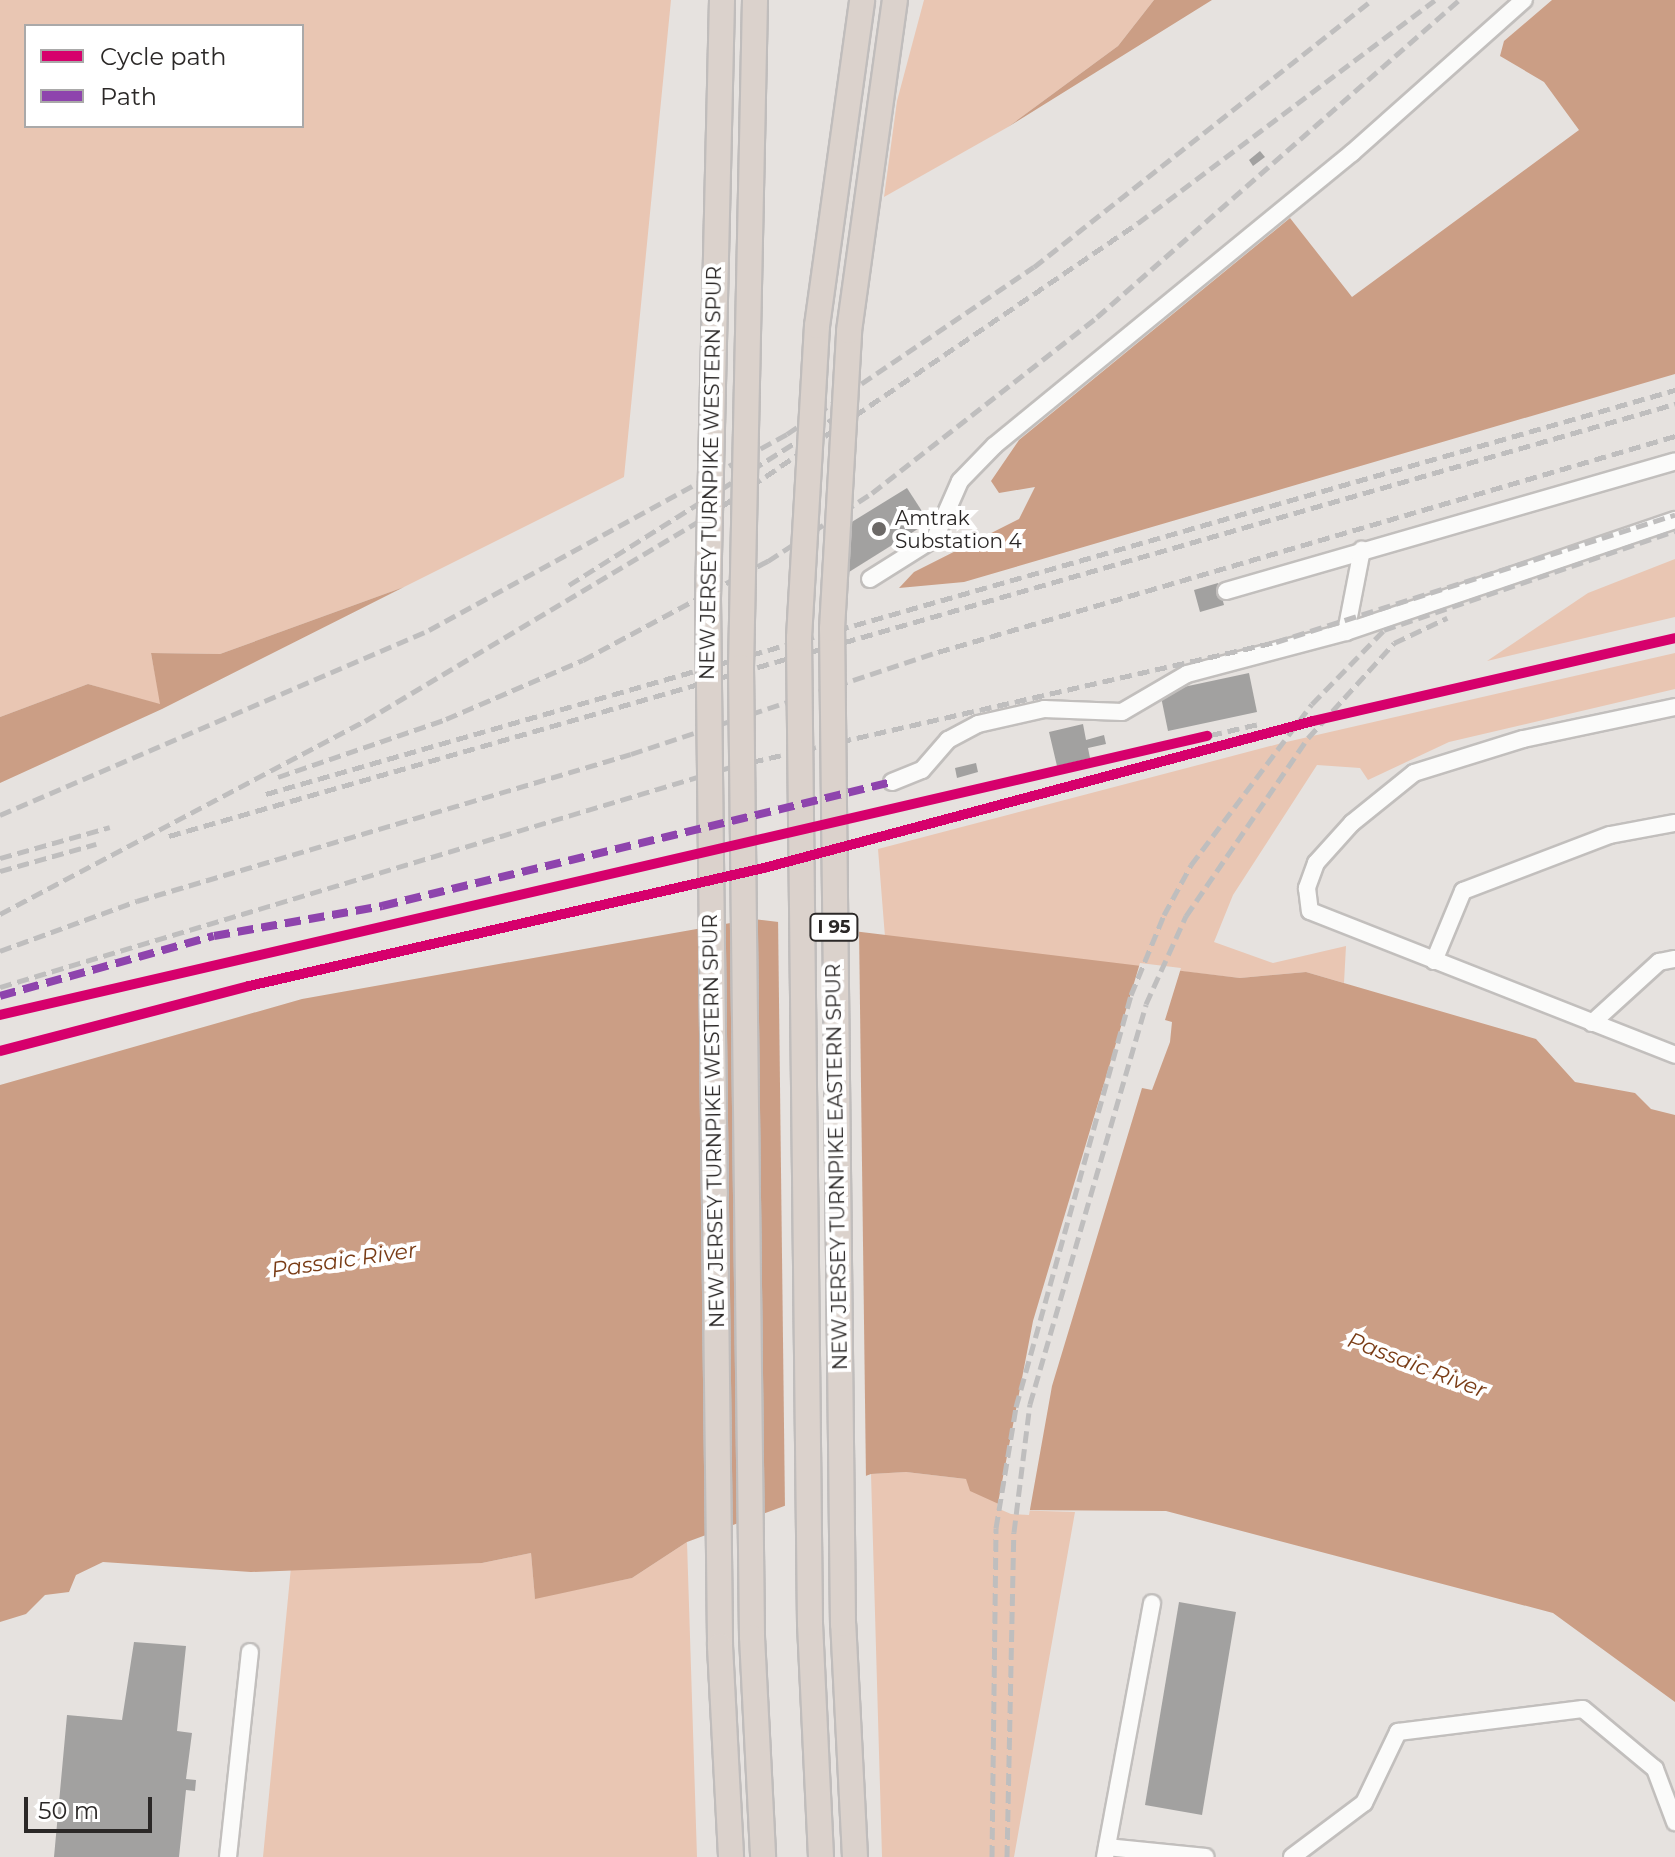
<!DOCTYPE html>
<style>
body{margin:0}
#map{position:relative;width:1675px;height:1857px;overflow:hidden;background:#e6e2df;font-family:Montserrat,sans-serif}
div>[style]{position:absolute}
.green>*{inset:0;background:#e9c6b3}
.water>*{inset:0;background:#cb9e85}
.pier>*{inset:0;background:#e6e2df}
.building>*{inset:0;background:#a2a1a0}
.roads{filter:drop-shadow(2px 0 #c2bfbd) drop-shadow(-2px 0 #c2bfbd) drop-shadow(0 2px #c2bfbd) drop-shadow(0 -2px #c2bfbd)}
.minor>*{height:16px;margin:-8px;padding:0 8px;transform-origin:8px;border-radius:8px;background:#fbfbfa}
.rail>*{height:5px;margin-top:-2.5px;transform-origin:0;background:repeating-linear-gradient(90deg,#bfbebe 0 12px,transparent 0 18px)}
.bridges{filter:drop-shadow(2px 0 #c0bdbc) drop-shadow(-2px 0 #c0bdbc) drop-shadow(0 2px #c0bdbc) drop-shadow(0 -2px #c0bdbc)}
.highway-bridge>*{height:24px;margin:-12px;padding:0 12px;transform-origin:12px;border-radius:12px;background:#dbd2cc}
.quiet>*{height:8px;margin-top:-4px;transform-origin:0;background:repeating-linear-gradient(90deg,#8e44ad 0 16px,transparent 0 24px)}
.cycleway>*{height:10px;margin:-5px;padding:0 5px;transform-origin:5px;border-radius:5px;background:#d6006c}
.dots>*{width:22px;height:22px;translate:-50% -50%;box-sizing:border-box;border:4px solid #fff;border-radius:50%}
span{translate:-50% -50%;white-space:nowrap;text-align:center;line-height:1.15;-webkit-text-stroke:8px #fff;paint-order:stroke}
.shield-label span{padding:2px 6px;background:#fff;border:2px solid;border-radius:6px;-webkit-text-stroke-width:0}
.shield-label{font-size:18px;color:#2b2827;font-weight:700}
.street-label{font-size:20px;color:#2b2827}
.poi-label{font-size:20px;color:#2b2827}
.left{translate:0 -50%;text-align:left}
.water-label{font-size:22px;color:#793c16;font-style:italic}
.legend{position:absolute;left:24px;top:24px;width:280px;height:104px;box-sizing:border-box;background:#fff;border:2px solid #aaa9a9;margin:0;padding:10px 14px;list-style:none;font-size:24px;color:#2b2827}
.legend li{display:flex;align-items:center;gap:16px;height:40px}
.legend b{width:40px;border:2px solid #aaa9a9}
.scale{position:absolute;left:24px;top:1797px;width:128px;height:36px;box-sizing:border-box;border:4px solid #2b2827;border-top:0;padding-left:10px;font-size:24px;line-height:28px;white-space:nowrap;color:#2b2827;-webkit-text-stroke:6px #fff;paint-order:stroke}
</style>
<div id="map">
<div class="green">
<i style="clip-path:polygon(evenodd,0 0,671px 0,624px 477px,404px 587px,220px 654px,151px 653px,161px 705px,88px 684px,0 717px,0 0,26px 26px,302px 26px,302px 126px,26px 126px,26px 26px)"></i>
<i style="clip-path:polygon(924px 0,1154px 0,1118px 46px,1008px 127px,884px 197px,897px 101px)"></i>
<i style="clip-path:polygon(1675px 559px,1675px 617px,1487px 661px,1588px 593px)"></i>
<i style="clip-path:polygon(1675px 653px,1675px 689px,1449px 742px,1368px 780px,1360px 768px,1317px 765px,1233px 895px,1214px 942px,1273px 963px,1346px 946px,1344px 983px,1306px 972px,1240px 978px,885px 937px,878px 849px,1282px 743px)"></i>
<i style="clip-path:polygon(906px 1472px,966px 1479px,1012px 1510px,1075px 1512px,1014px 1857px,882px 1857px,871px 1474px)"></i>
<i style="clip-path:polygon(687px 1542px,697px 1857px,263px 1857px,291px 1567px,482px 1563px,531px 1553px,535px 1598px,632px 1578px)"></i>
</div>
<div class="water">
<i style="clip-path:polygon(1154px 0,1212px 0,1008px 127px,1118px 46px)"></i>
<i style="clip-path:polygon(1552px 0,1675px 0,1675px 374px,964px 582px,899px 588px,914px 572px,1019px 519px,1035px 487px,999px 493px,991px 481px,1019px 440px,1290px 218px,1352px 297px,1579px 130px,1544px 82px,1500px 56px,1504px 41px)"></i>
<i style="clip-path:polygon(404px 587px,162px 709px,0 783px,0 717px,88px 684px,160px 704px,151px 653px,220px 654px)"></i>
<i style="clip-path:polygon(753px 919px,1240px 978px,1306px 972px,1536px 1039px,1575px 1082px,1635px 1093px,1651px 1109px,1675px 1115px,1675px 1702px,1553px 1613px,1166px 1511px,1012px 1510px,970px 1491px,966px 1479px,906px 1472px,871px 1474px,687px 1542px,632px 1578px,535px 1599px,531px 1553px,482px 1563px,251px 1572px,103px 1562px,76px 1575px,69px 1592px,45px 1595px,26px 1614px,0 1622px,0 1085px,302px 999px)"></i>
</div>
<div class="pier">
<i style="clip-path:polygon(778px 915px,859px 927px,866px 1480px,785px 1510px)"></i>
<i style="clip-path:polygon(1140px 963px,1181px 968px,1165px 1020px,1172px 1022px,1170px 1042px,1152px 1090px,1142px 1088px,1052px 1386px,1029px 1515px,1011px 1514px,997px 1508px,1033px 1321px)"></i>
</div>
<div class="building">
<i style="clip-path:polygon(1260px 151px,1265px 157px,1253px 166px,1249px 160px)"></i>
<i style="clip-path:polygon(907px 488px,929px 522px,849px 572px,829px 536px)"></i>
<i style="clip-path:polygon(1218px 583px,1224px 605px,1200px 612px,1194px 590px)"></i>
<i style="clip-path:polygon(1249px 673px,1257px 712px,1168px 731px,1160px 692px)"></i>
<i style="clip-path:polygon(1083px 724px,1086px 740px,1104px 735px,1106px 744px,1088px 748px,1090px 758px,1057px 766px,1049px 732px)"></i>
<i style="clip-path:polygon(976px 763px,978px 772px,957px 778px,955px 768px)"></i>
<i style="clip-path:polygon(1179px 1602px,1236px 1612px,1202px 1815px,1145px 1805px)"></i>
<i style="clip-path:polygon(134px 1642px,186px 1646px,177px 1731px,192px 1733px,186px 1779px,196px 1780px,195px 1791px,186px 1790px,179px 1857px,54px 1857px,67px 1715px,122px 1720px)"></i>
</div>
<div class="roads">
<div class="minor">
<i style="left:870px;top:579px;width:77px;rotate:-32.2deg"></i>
<i style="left:935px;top:538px;width:62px;rotate:-66.3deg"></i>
<i style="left:960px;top:481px;width:50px;rotate:-45.8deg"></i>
<i style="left:995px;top:445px;width:461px;rotate:-39.3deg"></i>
<i style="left:1352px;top:153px;width:230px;rotate:-41.7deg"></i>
<i style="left:1226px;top:591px;width:467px;rotate:-16.1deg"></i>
<i style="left:1346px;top:632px;width:348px;rotate:-18.8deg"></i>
<i style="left:1675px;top:707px;width:155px;rotate:168.1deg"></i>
<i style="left:1523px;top:739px;width:114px;rotate:162.7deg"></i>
<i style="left:1414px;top:773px;width:80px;rotate:141.1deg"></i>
<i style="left:1352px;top:823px;width:54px;rotate:132deg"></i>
<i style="left:1316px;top:863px;width:27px;rotate:110deg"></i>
<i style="left:1307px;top:888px;width:23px;rotate:83deg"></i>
<i style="left:1310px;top:911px;width:392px;rotate:21.5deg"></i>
<i style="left:892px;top:782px;width:32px;rotate:-22deg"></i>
<i style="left:922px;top:770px;width:40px;rotate:-49deg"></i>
<i style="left:948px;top:740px;width:34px;rotate:-28deg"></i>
<i style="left:978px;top:724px;width:68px;rotate:-12.8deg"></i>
<i style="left:1044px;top:709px;width:78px;rotate:2.2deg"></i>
<i style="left:1122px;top:712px;width:75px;rotate:-30.3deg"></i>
<i style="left:1187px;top:674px;width:164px;rotate:-14.8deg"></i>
<i style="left:1346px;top:632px;width:84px;rotate:-79deg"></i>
<i style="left:1434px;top:961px;width:76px;rotate:-67.5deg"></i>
<i style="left:1463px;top:891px;width:157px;rotate:-20.9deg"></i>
<i style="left:1610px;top:835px;width:66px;rotate:-10.5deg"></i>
<i style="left:1592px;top:1023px;width:91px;rotate:-42.3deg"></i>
<i style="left:1659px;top:962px;width:16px;rotate:-11deg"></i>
<i style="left:1107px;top:1847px;width:99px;rotate:5.8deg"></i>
<i style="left:228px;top:1857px;width:206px;rotate:-83.9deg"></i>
<i style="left:1105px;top:1857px;width:258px;rotate:-79.5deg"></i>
<i style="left:1292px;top:1857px;width:90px;rotate:-36.9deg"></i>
<i style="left:1364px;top:1803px;width:79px;rotate:-64.4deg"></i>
<i style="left:1398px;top:1732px;width:186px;rotate:-7.1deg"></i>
<i style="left:1583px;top:1709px;width:94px;rotate:39.8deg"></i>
<i style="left:1655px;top:1769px;width:57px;rotate:69.3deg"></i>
</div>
</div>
<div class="rail">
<i style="left:569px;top:585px;width:328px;rotate:-32.2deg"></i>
<i style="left:278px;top:777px;width:178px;rotate:-19deg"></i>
<i style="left:446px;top:719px;width:149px;rotate:-23.3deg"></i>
<i style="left:583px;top:660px;width:210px;rotate:-28.2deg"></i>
<i style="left:768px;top:561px;width:124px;rotate:-33.2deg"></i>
<i style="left:872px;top:493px;width:286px;rotate:-38deg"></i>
<i style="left:1097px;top:317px;width:481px;rotate:-41.2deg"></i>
<i style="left:266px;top:794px;width:1466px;rotate:-16deg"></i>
<i style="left:0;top:815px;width:467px;rotate:-23.3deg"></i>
<i style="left:429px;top:630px;width:408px;rotate:-28.7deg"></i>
<i style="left:787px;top:434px;width:298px;rotate:-34.1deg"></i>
<i style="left:1034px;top:267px;width:431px;rotate:-38.3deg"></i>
<i style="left:169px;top:836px;width:1567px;rotate:-16.01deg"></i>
<i style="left:0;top:858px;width:114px;rotate:-15.7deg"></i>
<i style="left:0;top:871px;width:100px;rotate:-15.7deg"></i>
<i style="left:0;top:914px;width:413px;rotate:-27.9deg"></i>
<i style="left:365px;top:721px;width:397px;rotate:-30.9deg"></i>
<i style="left:706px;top:517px;width:523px;rotate:-34.24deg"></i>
<i style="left:1138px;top:223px;width:371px;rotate:-36.9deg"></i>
<i style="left:0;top:951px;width:146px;rotate:-20.1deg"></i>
<i style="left:137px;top:901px;width:515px;rotate:-16.57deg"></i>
<i style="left:631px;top:754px;width:324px;rotate:-18.4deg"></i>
<i style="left:938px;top:652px;width:768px;rotate:-16.33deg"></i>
<i style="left:0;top:987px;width:767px;rotate:-16.76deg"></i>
<i style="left:734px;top:766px;width:556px;rotate:-12.89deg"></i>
<i style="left:1276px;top:642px;width:419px;rotate:-17.7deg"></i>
<i style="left:0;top:1015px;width:1291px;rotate:-13.02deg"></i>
<i style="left:0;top:1051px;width:257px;rotate:-14.6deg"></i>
<i style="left:249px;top:986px;width:528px;rotate:-12.91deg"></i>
<i style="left:764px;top:868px;width:568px;rotate:-14.99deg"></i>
<i style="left:1313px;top:721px;width:371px;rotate:-12.9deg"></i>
<i style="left:992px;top:1857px;width:329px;rotate:-89.3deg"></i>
<i style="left:996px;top:1528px;width:123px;rotate:-80.6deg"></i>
<i style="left:1016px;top:1407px;width:428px;rotate:-74.4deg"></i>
<i style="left:1131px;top:995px;width:87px;rotate:-67.6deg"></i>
<i style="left:1164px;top:915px;width:57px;rotate:-61.6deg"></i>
<i style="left:1191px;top:865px;width:201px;rotate:-53.1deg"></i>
<i style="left:1312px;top:704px;width:103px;rotate:-45.8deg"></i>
<i style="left:1384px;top:630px;width:307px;rotate:-18.8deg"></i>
<i style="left:1007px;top:1857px;width:325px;rotate:-88.8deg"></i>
<i style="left:1014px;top:1532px;width:129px;rotate:-82.9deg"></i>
<i style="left:1030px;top:1404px;width:416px;rotate:-73.8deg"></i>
<i style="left:1146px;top:1004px;width:97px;rotate:-65.6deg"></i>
<i style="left:1186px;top:916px;width:216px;rotate:-55.6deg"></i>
<i style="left:1308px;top:738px;width:128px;rotate:-47.8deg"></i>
<i style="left:1394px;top:643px;width:59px;rotate:-25.3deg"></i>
</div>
<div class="bridges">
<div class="highway-bridge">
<i style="left:722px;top:0;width:599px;rotate:91.34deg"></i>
<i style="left:708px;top:599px;width:1047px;rotate:89.34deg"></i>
<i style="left:720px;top:1646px;width:211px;rotate:87deg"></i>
<i style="left:755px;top:0;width:667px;rotate:91.2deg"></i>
<i style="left:741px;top:667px;width:970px;rotate:89.35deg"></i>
<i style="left:752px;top:1637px;width:220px;rotate:87.1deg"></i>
<i style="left:821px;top:1857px;width:234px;rotate:-92.7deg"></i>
<i style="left:810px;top:1623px;width:985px;rotate:-90.64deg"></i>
<i style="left:799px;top:638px;width:313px;rotate:-86.7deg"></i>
<i style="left:817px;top:326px;width:329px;rotate:-82.1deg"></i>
<i style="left:855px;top:1857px;width:233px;rotate:-92.9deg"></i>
<i style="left:843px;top:1624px;width:995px;rotate:-90.63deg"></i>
<i style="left:832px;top:629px;width:298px;rotate:-86.7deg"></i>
<i style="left:849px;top:331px;width:334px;rotate:-82.1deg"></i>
</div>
</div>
<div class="quiet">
<i style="left:0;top:996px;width:222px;rotate:-15.7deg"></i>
<i style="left:214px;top:936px;width:171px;rotate:-10.1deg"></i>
<i style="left:382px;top:906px;width:525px;rotate:-13.67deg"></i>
</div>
<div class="cycleway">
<i style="left:0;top:1015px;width:1239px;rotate:-13.02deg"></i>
<i style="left:0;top:1051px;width:257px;rotate:-14.6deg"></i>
<i style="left:249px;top:986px;width:528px;rotate:-12.91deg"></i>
<i style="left:764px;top:868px;width:568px;rotate:-14.99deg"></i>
<i style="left:1313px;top:721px;width:371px;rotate:-12.9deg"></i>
</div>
<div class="dots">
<i style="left:879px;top:529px;background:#6c6967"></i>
</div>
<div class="shield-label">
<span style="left:834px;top:927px">I 95</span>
</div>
<div class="street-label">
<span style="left:711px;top:473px;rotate:-89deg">NEW JERSEY TURNPIKE WESTERN SPUR</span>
<span style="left:714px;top:1121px;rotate:-91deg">NEW JERSEY TURNPIKE WESTERN SPUR</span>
<span style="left:837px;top:1167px;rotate:-91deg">NEW JERSEY TURNPIKE EASTERN SPUR</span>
</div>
<div class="poi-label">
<span class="left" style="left:895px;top:530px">Amtrak<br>Substation 4</span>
</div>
<div class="water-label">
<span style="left:344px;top:1260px;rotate:-8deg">Passaic River</span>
<span style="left:1417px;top:1365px;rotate:21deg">Passaic River</span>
</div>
<ul class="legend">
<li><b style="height:10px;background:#d6006c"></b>Cycle path</li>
<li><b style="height:10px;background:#8e44ad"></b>Path</li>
</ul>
<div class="scale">50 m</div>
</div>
